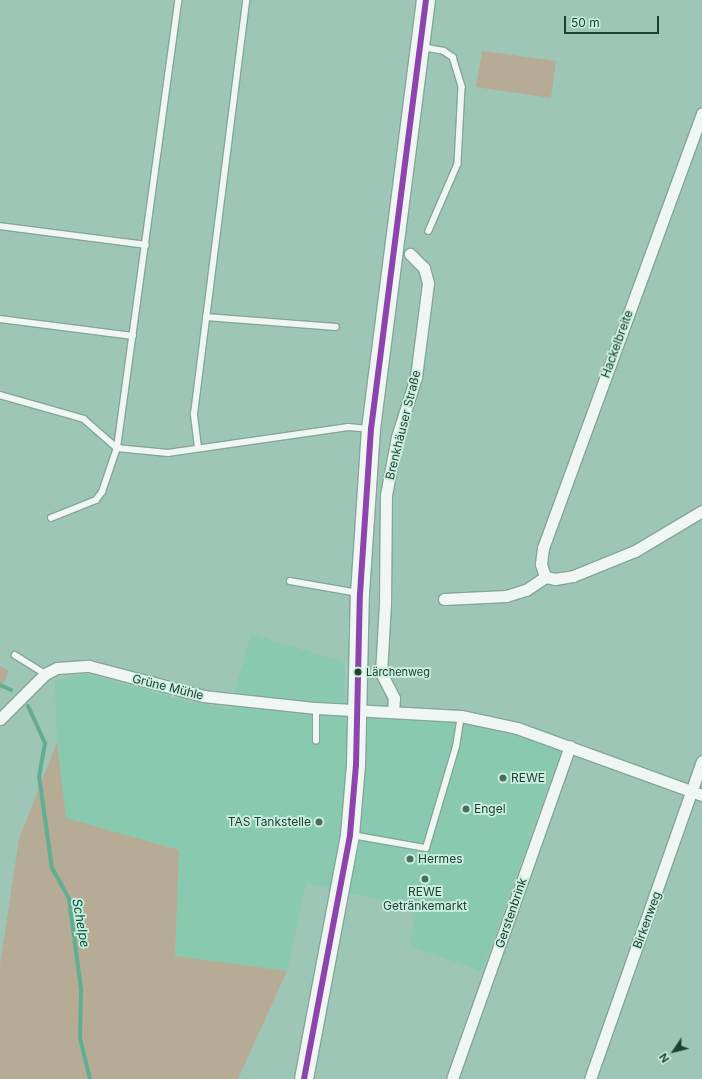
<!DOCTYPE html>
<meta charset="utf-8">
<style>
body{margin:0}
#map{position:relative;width:702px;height:1079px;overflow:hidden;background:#9dc6b6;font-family:Inter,sans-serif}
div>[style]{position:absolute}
.built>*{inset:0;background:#88c9b0}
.green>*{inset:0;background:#b6ac96}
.stream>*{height:4px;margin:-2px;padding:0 2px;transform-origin:2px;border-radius:2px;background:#60af92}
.roads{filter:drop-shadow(1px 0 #85a599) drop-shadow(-1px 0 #85a599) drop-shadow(0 1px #85a599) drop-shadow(0 -1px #85a599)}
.lane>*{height:5.5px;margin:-2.75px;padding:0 2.75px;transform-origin:2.75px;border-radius:2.75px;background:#f0f6f4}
.street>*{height:11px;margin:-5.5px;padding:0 5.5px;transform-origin:5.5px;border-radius:5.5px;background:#f0f6f4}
.primary>*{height:18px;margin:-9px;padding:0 9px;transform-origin:9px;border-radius:9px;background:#f0f6f4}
.bus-1>*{height:6px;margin:-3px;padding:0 3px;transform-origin:3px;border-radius:3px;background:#8e44ad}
.dots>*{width:11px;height:11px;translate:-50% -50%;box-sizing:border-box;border:2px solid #cbefdf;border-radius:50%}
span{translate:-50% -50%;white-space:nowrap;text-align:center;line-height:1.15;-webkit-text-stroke:3.5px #cbefdf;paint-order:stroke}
.bus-label{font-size:11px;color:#203f33}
.left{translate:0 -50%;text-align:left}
.street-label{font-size:12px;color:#203f33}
.poi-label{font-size:12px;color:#203f33}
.right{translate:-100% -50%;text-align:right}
.water-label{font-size:13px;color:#01533d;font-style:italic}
.north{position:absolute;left:654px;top:1031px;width:40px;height:40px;-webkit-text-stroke:3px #cbefdf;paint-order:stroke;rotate:235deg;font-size:11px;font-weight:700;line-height:16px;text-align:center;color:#203f33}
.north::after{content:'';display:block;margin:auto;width:14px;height:18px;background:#203f33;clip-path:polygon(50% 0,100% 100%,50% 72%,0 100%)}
.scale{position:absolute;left:564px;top:16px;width:95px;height:18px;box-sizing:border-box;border:2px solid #203f33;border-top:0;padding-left:5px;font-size:12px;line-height:14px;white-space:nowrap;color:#203f33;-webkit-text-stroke:3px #cbefdf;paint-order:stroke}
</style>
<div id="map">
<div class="built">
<i style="clip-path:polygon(251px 634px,344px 662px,345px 714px,457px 721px,515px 735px,561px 750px,482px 971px,410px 946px,417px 908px,306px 883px,287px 971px,175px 956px,179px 850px,65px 818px,57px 742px,55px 680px,86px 674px,190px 702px,230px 709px)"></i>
</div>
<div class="green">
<i style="clip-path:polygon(482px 51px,556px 61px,551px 98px,476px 87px)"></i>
<i style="clip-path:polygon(0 666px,9px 671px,0 692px)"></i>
<i style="clip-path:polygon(57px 742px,66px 818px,179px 850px,175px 956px,287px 971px,238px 1079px,0 1079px,0 965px,19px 839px)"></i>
</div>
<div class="stream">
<i style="left:0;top:685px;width:12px;rotate:24deg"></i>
<i style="left:28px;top:706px;width:41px;rotate:65.3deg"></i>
<i style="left:45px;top:743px;width:34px;rotate:100deg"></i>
<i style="left:39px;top:776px;width:93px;rotate:82deg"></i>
<i style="left:52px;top:868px;width:35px;rotate:61deg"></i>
<i style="left:69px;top:899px;width:91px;rotate:82.4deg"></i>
<i style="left:81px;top:989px;width:49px;rotate:91.2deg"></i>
<i style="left:80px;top:1038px;width:42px;rotate:76.3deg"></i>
</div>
<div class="roads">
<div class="lane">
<i style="left:422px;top:47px;width:22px;rotate:10deg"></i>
<i style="left:444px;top:51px;width:11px;rotate:34deg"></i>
<i style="left:453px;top:57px;width:31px;rotate:73deg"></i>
<i style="left:462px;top:87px;width:77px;rotate:93deg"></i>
<i style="left:458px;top:164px;width:73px;rotate:113.4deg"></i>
<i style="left:0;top:226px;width:147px;rotate:7.4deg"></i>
<i style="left:206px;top:317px;width:130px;rotate:4.4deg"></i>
<i style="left:0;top:319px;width:134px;rotate:7.3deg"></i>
<i style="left:0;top:395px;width:87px;rotate:15.9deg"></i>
<i style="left:84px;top:419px;width:44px;rotate:41.3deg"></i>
<i style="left:117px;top:448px;width:51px;rotate:5.6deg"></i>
<i style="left:168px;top:453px;width:182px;rotate:-8.2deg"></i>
<i style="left:348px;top:427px;width:21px;rotate:5deg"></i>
<i style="left:198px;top:448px;width:34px;rotate:-97deg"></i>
<i style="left:194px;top:414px;width:417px;rotate:-82.8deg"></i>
<i style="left:51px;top:518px;width:48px;rotate:-21.8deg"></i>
<i style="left:96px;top:500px;width:10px;rotate:-53deg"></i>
<i style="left:102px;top:492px;width:46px;rotate:-71.2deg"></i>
<i style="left:117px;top:448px;width:452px;rotate:-82.2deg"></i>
<i style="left:290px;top:581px;width:69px;rotate:10deg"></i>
<i style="left:15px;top:655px;width:36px;rotate:32deg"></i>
<i style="left:316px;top:741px;width:33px;rotate:-90deg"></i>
<i style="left:352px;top:835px;width:75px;rotate:10deg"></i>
<i style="left:426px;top:848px;width:105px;rotate:-73.5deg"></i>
<i style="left:456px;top:747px;width:31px;rotate:-81deg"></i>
</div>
<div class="street">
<i style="left:545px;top:577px;width:14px;rotate:-107deg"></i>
<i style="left:541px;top:564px;width:16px;rotate:-83deg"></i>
<i style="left:543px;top:548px;width:463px;rotate:-69.9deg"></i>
<i style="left:444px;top:599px;width:62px;rotate:-2.8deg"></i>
<i style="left:506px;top:596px;width:21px;rotate:-17deg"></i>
<i style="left:526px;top:590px;width:23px;rotate:-34deg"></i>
<i style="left:545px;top:577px;width:10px;rotate:11deg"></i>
<i style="left:555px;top:579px;width:18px;rotate:-9deg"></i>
<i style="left:573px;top:576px;width:67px;rotate:-22deg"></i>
<i style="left:635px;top:551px;width:78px;rotate:-30.8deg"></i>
<i style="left:393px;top:712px;width:14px;rotate:-86deg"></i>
<i style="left:394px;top:698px;width:28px;rotate:-117deg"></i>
<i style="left:381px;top:673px;width:70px;rotate:-86.7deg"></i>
<i style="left:385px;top:603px;width:108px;rotate:-89.5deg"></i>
<i style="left:386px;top:495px;width:59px;rotate:-79.3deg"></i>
<i style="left:397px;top:437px;width:63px;rotate:-72.4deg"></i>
<i style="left:416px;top:377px;width:95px;rotate:-82.7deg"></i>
<i style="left:428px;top:283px;width:16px;rotate:-105deg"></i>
<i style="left:424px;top:268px;width:20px;rotate:-135deg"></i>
<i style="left:0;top:719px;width:64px;rotate:-45deg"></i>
<i style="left:45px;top:674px;width:13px;rotate:-27deg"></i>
<i style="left:57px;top:668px;width:32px;rotate:-4deg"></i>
<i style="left:89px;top:666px;width:118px;rotate:14.7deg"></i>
<i style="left:203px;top:696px;width:114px;rotate:6.1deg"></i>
<i style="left:316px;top:708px;width:145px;rotate:3.2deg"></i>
<i style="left:461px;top:716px;width:57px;rotate:12.1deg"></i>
<i style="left:517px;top:728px;width:197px;rotate:19.9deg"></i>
<i style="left:452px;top:1079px;width:353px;rotate:-70.5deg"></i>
<i style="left:590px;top:1079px;width:337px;rotate:-70.6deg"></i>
</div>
<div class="primary">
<i style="left:304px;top:1079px;width:248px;rotate:-79.3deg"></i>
<i style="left:350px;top:835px;width:70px;rotate:-85.1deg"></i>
<i style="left:356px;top:765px;width:171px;rotate:-88.7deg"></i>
<i style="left:360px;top:594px;width:165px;rotate:-86.2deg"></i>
<i style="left:371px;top:429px;width:433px;rotate:-82.7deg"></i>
</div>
</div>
<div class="bus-1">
<i style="left:304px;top:1079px;width:248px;rotate:-79.3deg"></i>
<i style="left:350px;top:835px;width:70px;rotate:-85.1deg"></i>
<i style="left:356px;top:765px;width:171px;rotate:-88.7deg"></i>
<i style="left:360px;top:594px;width:165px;rotate:-86.2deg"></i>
<i style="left:371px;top:429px;width:433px;rotate:-82.7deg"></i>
</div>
<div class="dots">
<i style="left:358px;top:672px;background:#203f33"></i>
<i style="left:503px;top:778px;background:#4c6e61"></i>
<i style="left:466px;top:809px;background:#4c6e61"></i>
<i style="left:319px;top:822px;background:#4c6e61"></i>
<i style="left:410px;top:859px;background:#4c6e61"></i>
<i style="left:425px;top:879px;background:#4c6e61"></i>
</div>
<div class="bus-label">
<span class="left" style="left:366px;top:672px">Lärchenweg</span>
</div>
<div class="street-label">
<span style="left:617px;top:344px;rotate:-70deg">Hackelbreite</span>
<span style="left:403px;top:425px;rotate:-76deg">Brenkhäuser Straße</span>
<span style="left:168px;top:687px;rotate:14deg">Grüne Mühle</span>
<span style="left:511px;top:913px;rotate:-71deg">Gerstenbrink</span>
<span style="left:647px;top:920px;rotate:-70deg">Birkenweg</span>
</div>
<div class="poi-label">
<span class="left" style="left:511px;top:778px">REWE</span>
<span class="left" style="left:474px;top:809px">Engel</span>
<span class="right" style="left:311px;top:822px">TAS Tankstelle</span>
<span class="left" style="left:418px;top:859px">Hermes</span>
<span style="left:425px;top:899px">REWE<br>Getränkemarkt</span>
</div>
<div class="water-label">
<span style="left:81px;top:923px;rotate:80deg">Schelpe</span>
</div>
<div class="north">N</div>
<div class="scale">50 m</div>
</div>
